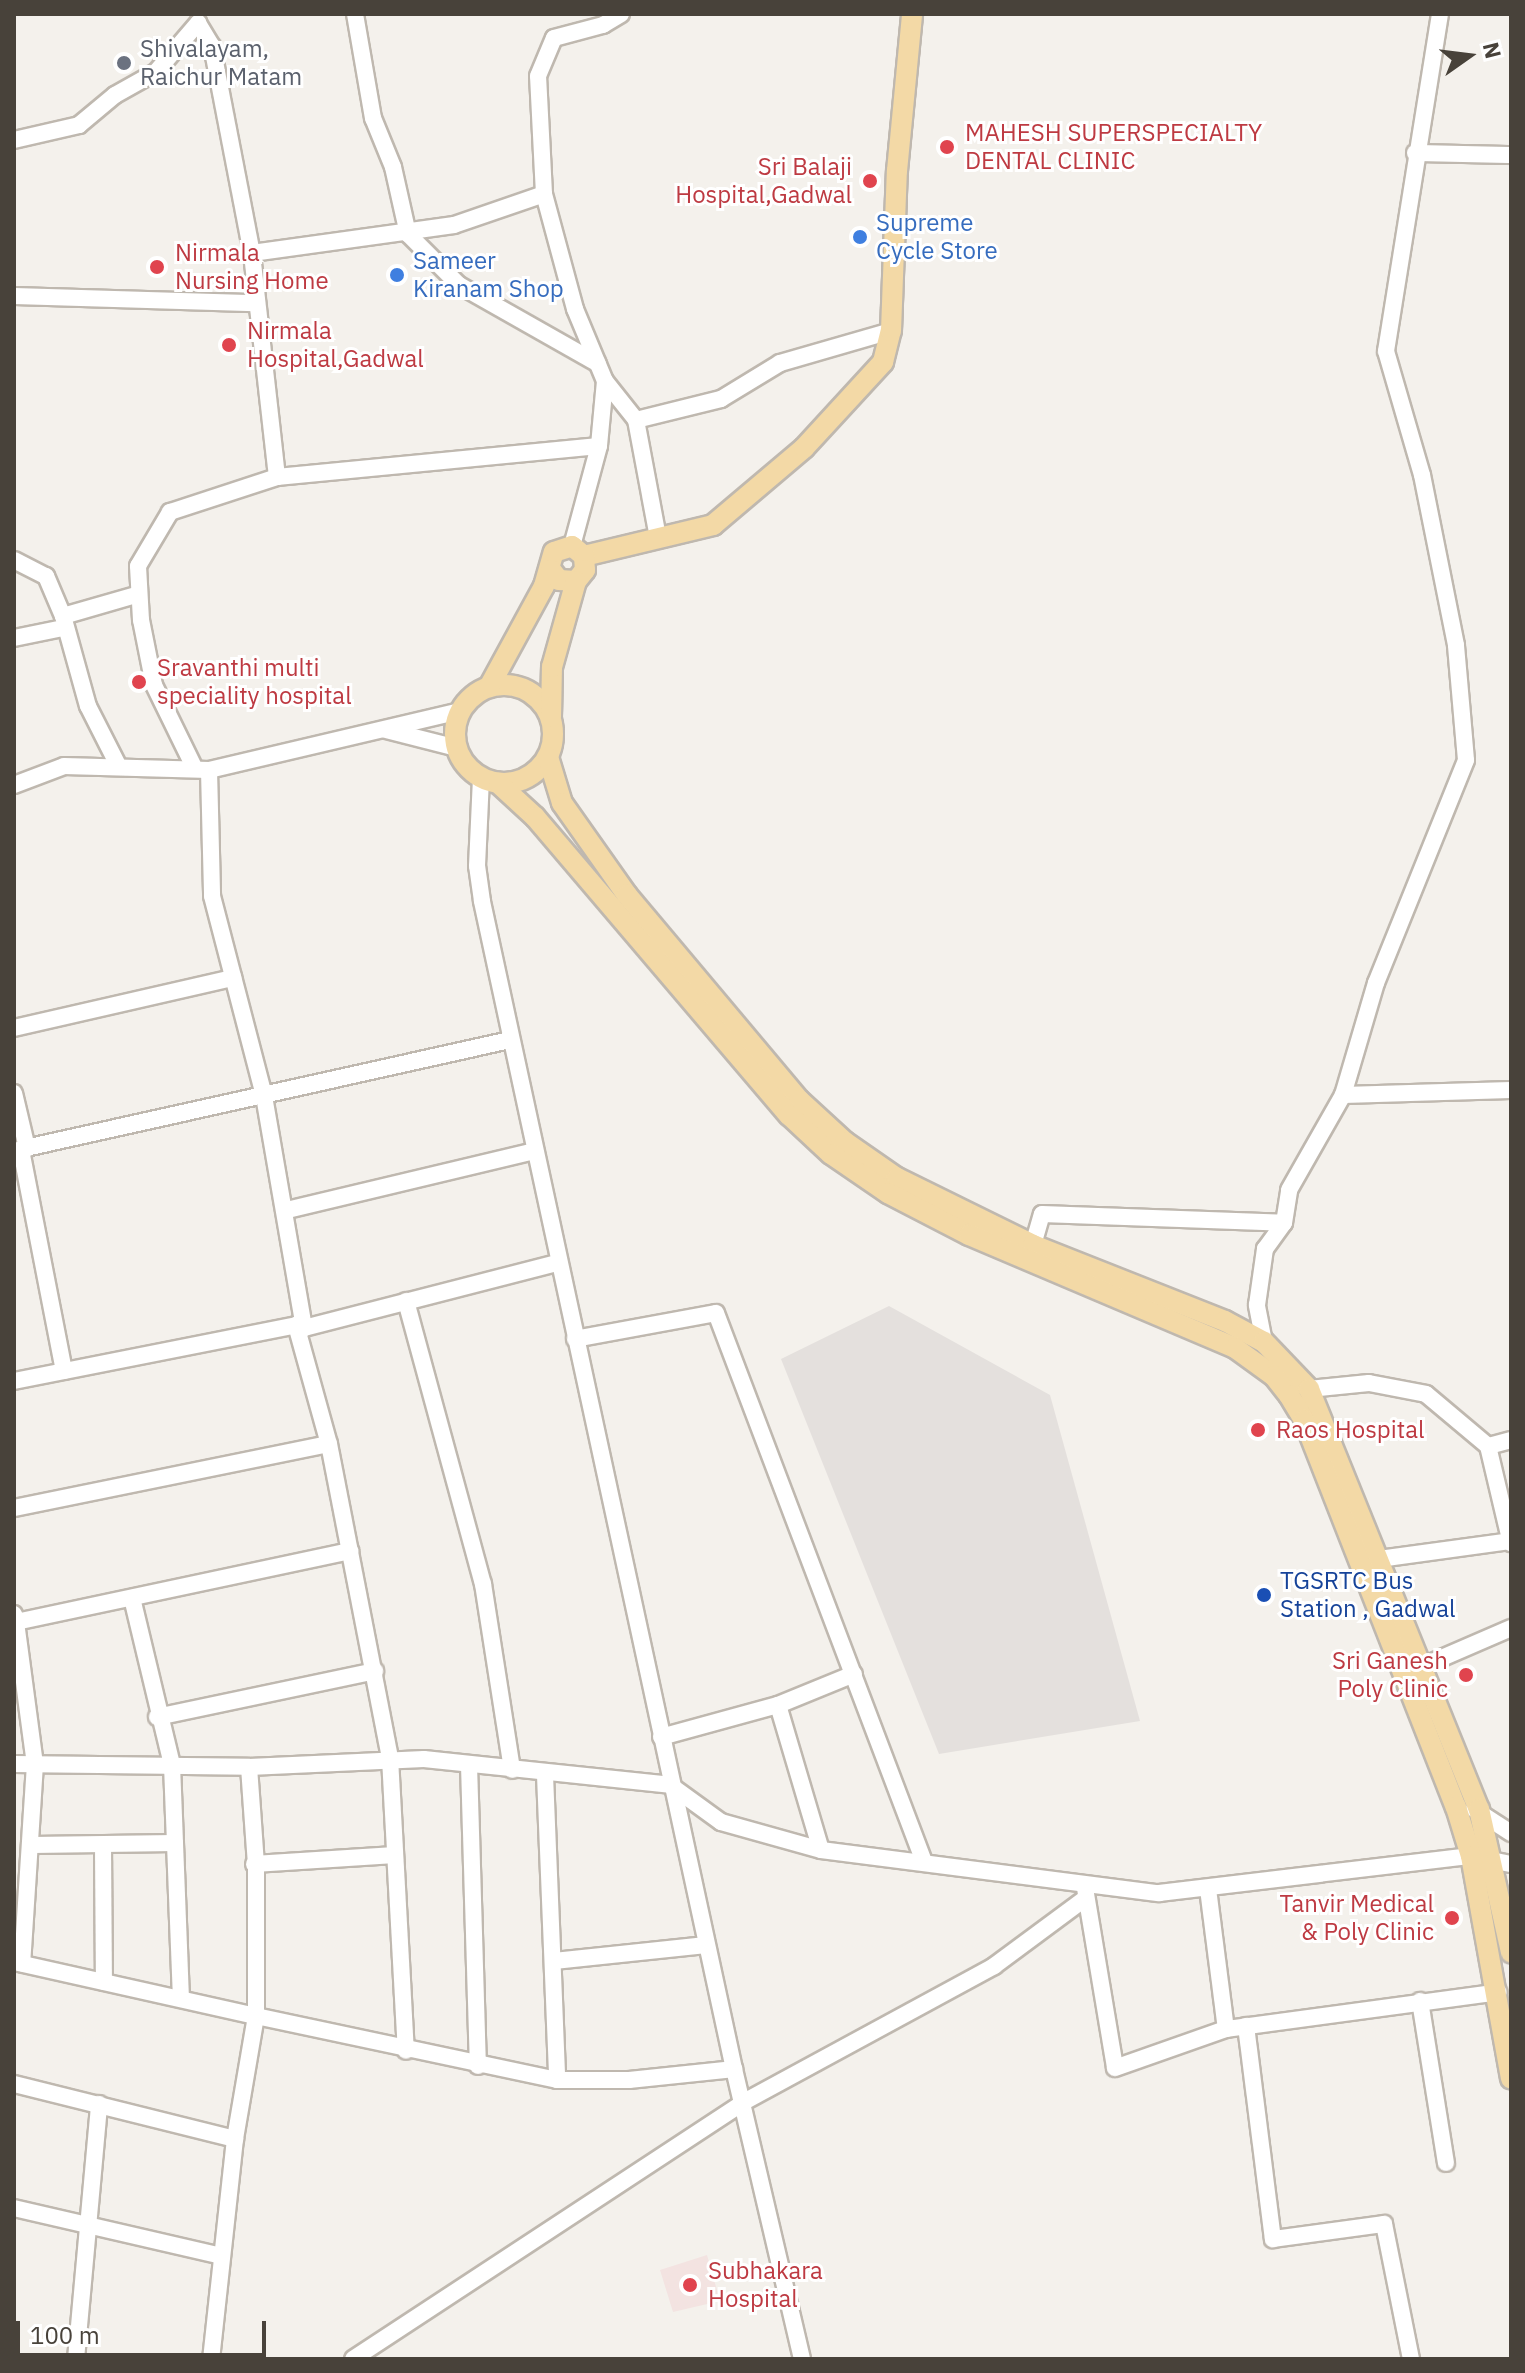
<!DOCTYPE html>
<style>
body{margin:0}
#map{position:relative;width:1525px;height:2373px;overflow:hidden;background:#f4f1ec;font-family:"IBM Plex Sans",sans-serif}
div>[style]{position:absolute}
.industrial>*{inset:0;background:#e4e0dd}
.medical>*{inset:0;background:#f3e3e1}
.roads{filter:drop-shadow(2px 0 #bfb8af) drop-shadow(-2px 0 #bfb8af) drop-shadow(0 2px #bfb8af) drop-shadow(0 -2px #bfb8af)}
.minor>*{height:16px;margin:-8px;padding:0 8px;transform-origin:8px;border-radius:8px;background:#fff}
.major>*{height:20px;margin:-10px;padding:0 10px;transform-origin:10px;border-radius:10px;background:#f3d9a6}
.major>.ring{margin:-10px;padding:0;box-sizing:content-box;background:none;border:20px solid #f3d9a6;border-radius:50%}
.dots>*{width:22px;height:22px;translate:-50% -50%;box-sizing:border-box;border:4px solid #fff;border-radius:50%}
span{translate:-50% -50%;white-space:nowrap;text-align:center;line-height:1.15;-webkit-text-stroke:6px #fff;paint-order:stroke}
.worship-label{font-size:24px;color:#5b616d}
.left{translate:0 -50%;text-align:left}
.health-label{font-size:24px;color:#be3a42}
.right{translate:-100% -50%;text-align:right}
.shop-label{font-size:24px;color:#366cbe}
.transit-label{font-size:24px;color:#164399}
.frame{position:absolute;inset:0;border:16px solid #48423a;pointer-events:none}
.north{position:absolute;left:1429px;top:16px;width:80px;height:80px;-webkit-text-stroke:6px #fff;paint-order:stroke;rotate:76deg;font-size:22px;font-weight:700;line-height:32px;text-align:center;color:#48423a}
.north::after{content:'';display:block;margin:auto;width:28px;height:36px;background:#48423a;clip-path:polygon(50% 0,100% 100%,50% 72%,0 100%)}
.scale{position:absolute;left:16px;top:2321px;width:250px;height:36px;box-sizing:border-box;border:4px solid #48423a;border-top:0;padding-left:10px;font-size:24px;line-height:28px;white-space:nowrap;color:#48423a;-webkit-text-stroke:6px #fff;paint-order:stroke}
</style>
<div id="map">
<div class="industrial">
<i style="clip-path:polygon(889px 1306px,1050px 1395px,1140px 1721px,939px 1754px,781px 1359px)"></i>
</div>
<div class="medical">
<i style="clip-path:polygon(707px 2255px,720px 2301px,673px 2312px,660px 2270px)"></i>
</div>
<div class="roads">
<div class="minor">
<i style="left:355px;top:14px;width:106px;rotate:80.2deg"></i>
<i style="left:373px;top:118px;width:53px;rotate:67.8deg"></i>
<i style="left:393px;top:167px;width:69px;rotate:77.4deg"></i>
<i style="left:408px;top:234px;width:72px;rotate:45deg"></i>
<i style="left:459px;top:285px;width:159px;rotate:29.5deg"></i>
<i style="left:14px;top:140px;width:67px;rotate:-13deg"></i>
<i style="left:79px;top:125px;width:47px;rotate:-39.8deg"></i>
<i style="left:115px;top:95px;width:47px;rotate:-29.3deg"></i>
<i style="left:156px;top:72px;width:65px;rotate:-49.4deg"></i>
<i style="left:198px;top:23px;width:27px;rotate:59deg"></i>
<i style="left:212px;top:46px;width:211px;rotate:79.1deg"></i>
<i style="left:1415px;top:153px;width:96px;rotate:1.2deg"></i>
<i style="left:544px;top:194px;width:118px;rotate:-92.9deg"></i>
<i style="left:538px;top:76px;width:41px;rotate:-67.2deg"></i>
<i style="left:554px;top:38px;width:51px;rotate:-14.9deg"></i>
<i style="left:603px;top:25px;width:21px;rotate:-31deg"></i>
<i style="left:14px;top:296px;width:242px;rotate:1.7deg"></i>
<i style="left:605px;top:381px;width:50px;rotate:51.5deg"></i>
<i style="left:636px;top:420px;width:88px;rotate:-13.9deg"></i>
<i style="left:721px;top:399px;width:69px;rotate:-31.4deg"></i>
<i style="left:780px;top:363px;width:116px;rotate:-16.1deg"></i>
<i style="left:636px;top:420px;width:120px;rotate:79.4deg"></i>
<i style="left:277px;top:477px;width:225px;rotate:-96.4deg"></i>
<i style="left:252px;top:253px;width:204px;rotate:-7.9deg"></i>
<i style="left:454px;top:225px;width:95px;rotate:-19deg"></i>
<i style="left:544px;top:194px;width:119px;rotate:74.9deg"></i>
<i style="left:575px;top:309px;width:78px;rotate:67.4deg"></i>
<i style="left:605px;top:381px;width:65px;rotate:95.3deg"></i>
<i style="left:14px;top:560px;width:36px;rotate:27deg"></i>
<i style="left:46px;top:576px;width:43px;rotate:67deg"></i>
<i style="left:63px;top:616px;width:79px;rotate:-16.1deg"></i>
<i style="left:63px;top:616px;width:93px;rotate:74.5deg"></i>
<i style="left:88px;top:706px;width:68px;rotate:63.1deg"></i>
<i style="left:14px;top:638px;width:50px;rotate:-11.5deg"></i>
<i style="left:386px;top:730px;width:73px;rotate:14.2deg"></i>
<i style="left:194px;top:767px;width:91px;rotate:-116deg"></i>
<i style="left:154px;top:685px;width:66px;rotate:-101.3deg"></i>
<i style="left:141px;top:620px;width:54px;rotate:-93.2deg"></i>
<i style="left:138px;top:566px;width:63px;rotate:-59.3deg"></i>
<i style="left:170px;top:512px;width:113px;rotate:-18.1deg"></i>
<i style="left:277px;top:477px;width:323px;rotate:-5.5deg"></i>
<i style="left:599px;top:446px;width:104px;rotate:105.1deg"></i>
<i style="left:209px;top:770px;width:126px;rotate:88.6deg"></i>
<i style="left:212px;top:896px;width:207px;rotate:75.4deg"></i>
<i style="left:264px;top:1096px;width:235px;rotate:80.2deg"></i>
<i style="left:14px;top:785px;width:53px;rotate:-20.8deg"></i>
<i style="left:64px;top:766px;width:145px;rotate:1.6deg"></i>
<i style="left:209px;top:770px;width:258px;rotate:-13.2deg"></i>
<i style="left:14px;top:1028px;width:225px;rotate:-12.9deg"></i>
<i style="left:14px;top:1093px;width:57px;rotate:76.7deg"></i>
<i style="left:1343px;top:1095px;width:168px;rotate:-1.7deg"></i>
<i style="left:287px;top:1210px;width:254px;rotate:-13.4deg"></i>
<i style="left:1033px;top:1245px;width:32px;rotate:-74deg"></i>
<i style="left:1042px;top:1214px;width:242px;rotate:2.1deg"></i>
<i style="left:406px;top:1301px;width:293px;rotate:74.8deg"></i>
<i style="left:483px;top:1584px;width:188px;rotate:81.1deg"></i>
<i style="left:296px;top:1325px;width:123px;rotate:74.5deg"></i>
<i style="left:329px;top:1444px;width:320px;rotate:79deg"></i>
<i style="left:390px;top:1758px;width:293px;rotate:86.9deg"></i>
<i style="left:575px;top:1339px;width:143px;rotate:-10.4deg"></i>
<i style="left:716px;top:1313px;width:584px;rotate:69.24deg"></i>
<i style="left:1264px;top:1342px;width:38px;rotate:-101deg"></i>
<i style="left:1257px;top:1305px;width:57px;rotate:-81.9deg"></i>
<i style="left:1265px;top:1249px;width:32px;rotate:-54deg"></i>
<i style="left:1284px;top:1223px;width:33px;rotate:-81deg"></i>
<i style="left:1289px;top:1190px;width:109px;rotate:-60.4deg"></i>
<i style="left:1343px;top:1095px;width:117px;rotate:-73.6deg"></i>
<i style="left:1376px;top:983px;width:240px;rotate:-68deg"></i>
<i style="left:1466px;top:760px;width:115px;rotate:-95deg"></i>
<i style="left:1456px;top:645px;width:173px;rotate:-101.3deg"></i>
<i style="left:1422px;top:475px;width:129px;rotate:-106.2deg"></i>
<i style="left:1386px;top:351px;width:341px;rotate:-80.9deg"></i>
<i style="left:64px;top:1371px;width:226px;rotate:-101deg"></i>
<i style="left:21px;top:1149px;width:501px;rotate:-12.57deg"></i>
<i style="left:14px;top:1381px;width:288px;rotate:-11.2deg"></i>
<i style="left:296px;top:1325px;width:9px;rotate:21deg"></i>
<i style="left:304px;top:1328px;width:261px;rotate:-14.4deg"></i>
<i style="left:1309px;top:1389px;width:60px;rotate:-5.7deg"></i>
<i style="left:1369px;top:1383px;width:58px;rotate:10.9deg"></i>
<i style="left:1426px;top:1394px;width:81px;rotate:40deg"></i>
<i style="left:1511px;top:1440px;width:24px;rotate:165deg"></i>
<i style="left:1488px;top:1446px;width:100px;rotate:76.7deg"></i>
<i style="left:14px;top:1508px;width:321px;rotate:-11.5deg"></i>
<i style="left:1379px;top:1559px;width:132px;rotate:-7.8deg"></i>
<i style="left:132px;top:1598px;width:172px;rotate:76.5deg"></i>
<i style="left:172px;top:1765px;width:233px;rotate:87.8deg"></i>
<i style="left:14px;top:1614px;width:8px;rotate:76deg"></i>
<i style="left:16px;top:1622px;width:342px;rotate:-12deg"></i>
<i style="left:16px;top:1622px;width:143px;rotate:82.4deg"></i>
<i style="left:35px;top:1764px;width:200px;rotate:93.7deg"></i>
<i style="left:1421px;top:1667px;width:98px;rotate:-23.4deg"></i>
<i style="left:778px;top:1705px;width:151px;rotate:73.5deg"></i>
<i style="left:157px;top:1717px;width:223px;rotate:-11.9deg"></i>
<i style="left:661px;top:1737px;width:121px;rotate:-15.3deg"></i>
<i style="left:778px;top:1705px;width:82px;rotate:-22.2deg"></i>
<i style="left:14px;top:1764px;width:235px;rotate:0.7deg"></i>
<i style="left:249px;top:1767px;width:175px;rotate:-2.6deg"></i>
<i style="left:424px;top:1759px;width:247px;rotate:6deg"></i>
<i style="left:670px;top:1785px;width:63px;rotate:36deg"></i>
<i style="left:721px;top:1822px;width:104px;rotate:15.6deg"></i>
<i style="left:821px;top:1850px;width:341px;rotate:7.3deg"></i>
<i style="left:1159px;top:1893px;width:314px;rotate:-6.8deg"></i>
<i style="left:1471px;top:1856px;width:41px;rotate:11.3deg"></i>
<i style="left:469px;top:1765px;width:301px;rotate:88.3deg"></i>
<i style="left:249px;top:1767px;width:97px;rotate:85.9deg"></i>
<i style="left:256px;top:1864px;width:152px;rotate:90deg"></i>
<i style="left:256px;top:2016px;width:308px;rotate:12deg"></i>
<i style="left:557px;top:2080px;width:72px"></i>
<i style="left:629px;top:2080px;width:106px;rotate:-6deg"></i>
<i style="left:734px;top:2069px;width:1195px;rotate:-102.18deg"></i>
<i style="left:482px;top:901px;width:35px;rotate:-98deg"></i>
<i style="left:477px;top:866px;width:88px;rotate:-87.4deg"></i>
<i style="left:545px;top:1775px;width:305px;rotate:87.7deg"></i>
<i style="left:1474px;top:1809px;width:44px;rotate:33deg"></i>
<i style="left:32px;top:1845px;width:143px;rotate:-0.8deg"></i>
<i style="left:103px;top:1847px;width:135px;rotate:89.6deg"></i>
<i style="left:254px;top:1864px;width:141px;rotate:-3.7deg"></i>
<i style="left:1085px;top:1888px;width:182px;rotate:80.5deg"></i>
<i style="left:1115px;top:2068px;width:118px;rotate:-19.4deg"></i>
<i style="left:1226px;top:2029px;width:275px;rotate:-7.7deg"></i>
<i style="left:1208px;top:1889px;width:141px;rotate:82.7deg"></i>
<i style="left:554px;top:1961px;width:153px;rotate:-6deg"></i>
<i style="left:14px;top:1962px;width:248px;rotate:12.6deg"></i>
<i style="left:256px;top:2016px;width:125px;rotate:99.7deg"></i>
<i style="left:235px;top:2139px;width:221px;rotate:96.2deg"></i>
<i style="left:1420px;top:2001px;width:164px;rotate:80.9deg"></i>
<i style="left:1246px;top:2026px;width:215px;rotate:82.8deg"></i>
<i style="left:1273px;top:2239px;width:112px;rotate:-7.7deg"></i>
<i style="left:1384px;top:2224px;width:138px;rotate:78.7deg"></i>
<i style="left:734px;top:2069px;width:298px;rotate:76.8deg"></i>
<i style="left:14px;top:2084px;width:228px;rotate:14deg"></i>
<i style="left:14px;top:2208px;width:213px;rotate:13deg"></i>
<i style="left:76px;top:2359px;width:256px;rotate:-84.8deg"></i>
<i style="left:353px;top:2359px;width:466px;rotate:-33.3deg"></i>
<i style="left:742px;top:2103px;width:287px;rotate:-28.5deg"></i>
<i style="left:994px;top:1966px;width:114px;rotate:-36.5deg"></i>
</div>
<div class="major">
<i style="left:584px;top:556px;width:133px;rotate:-13.5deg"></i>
<i style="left:713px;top:525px;width:119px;rotate:-40.2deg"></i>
<i style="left:804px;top:448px;width:117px;rotate:-47.4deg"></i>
<i style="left:883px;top:362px;width:32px;rotate:-76deg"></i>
<i style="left:891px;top:331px;width:160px;rotate:-87.9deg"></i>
<i style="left:897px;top:171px;width:158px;rotate:-84.5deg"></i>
<i class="ring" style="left:455px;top:685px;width:78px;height:78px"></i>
<i style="left:489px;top:687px;width:115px;rotate:-61.4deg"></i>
<i style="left:544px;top:586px;width:35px;rotate:-74deg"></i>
<i style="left:554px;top:552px;width:19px;rotate:-18deg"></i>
<i style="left:572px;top:546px;width:16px;rotate:40deg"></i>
<i style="left:584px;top:556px;width:14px;rotate:86deg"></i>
<i style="left:585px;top:570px;width:14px;rotate:129deg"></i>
<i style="left:576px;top:581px;width:17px;rotate:-177deg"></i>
<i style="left:559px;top:580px;width:13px;rotate:-129deg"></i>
<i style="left:551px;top:717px;width:50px;rotate:-88.9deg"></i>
<i style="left:552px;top:667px;width:89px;rotate:-74.4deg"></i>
<i style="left:548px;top:757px;width:48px;rotate:73.1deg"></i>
<i style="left:562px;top:803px;width:113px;rotate:54.8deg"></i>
<i style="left:627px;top:895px;width:268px;rotate:50deg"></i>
<i style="left:799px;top:1100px;width:62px;rotate:42.4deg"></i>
<i style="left:845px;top:1142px;width:63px;rotate:34.7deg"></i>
<i style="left:897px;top:1178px;width:152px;rotate:26.2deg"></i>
<i style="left:1033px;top:1245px;width:206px;rotate:21.6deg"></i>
<i style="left:1225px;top:1321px;width:44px;rotate:28.3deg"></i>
<i style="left:1264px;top:1342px;width:65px;rotate:46.2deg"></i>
<i style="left:1309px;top:1389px;width:453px;rotate:68deg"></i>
<i style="left:1479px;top:1809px;width:147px;rotate:77.4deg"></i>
<i style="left:499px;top:784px;width:49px;rotate:42.5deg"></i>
<i style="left:535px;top:817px;width:392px;rotate:49.6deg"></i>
<i style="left:789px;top:1115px;width:57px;rotate:42.9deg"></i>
<i style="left:831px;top:1154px;width:69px;rotate:34.4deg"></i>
<i style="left:888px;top:1193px;width:91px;rotate:27.4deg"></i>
<i style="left:969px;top:1235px;width:289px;rotate:23deg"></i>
<i style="left:1235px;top:1348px;width:48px;rotate:35.7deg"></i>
<i style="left:1274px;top:1376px;width:24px;rotate:52deg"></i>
<i style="left:1289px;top:1395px;width:29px;rotate:59deg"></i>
<i style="left:1304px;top:1420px;width:416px;rotate:68.6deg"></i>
<i style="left:1456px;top:1807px;width:51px;rotate:73deg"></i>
<i style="left:1471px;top:1856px;width:226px;rotate:79.8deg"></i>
</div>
</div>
<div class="dots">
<i style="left:124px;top:63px;background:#6b7280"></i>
<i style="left:947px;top:147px;background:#e0444e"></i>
<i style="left:870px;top:181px;background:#e0444e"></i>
<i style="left:860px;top:237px;background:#3f7fe0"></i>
<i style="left:157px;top:267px;background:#e0444e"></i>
<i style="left:397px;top:275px;background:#3f7fe0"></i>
<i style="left:229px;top:345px;background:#e0444e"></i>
<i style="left:139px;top:682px;background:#e0444e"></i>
<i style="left:1258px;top:1430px;background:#e0444e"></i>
<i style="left:1264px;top:1595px;background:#1a4fb4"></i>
<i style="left:1466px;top:1675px;background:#e0444e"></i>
<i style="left:1452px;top:1918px;background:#e0444e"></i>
<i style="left:690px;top:2285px;background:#e0444e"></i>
</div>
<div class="worship-label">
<span class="left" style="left:140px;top:63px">Shivalayam,<br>Raichur Matam</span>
</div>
<div class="health-label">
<span class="left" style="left:965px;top:147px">MAHESH SUPERSPECIALTY<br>DENTAL CLINIC</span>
<span class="right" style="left:852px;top:181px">Sri Balaji<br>Hospital,Gadwal</span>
<span class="left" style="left:175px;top:267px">Nirmala<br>Nursing Home</span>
<span class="left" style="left:247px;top:345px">Nirmala<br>Hospital,Gadwal</span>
<span class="left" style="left:157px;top:682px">Sravanthi multi<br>speciality hospital</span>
<span class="left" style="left:1276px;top:1430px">Raos Hospital</span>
<span class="right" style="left:1448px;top:1675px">Sri Ganesh<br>Poly Clinic</span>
<span class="right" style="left:1434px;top:1918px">Tanvir Medical<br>&amp; Poly Clinic</span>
<span class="left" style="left:708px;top:2285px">Subhakara<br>Hospital</span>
</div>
<div class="shop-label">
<span class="left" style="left:876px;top:237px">Supreme<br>Cycle Store</span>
<span class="left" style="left:413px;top:275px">Sameer<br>Kiranam Shop</span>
</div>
<div class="transit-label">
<span class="left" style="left:1280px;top:1595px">TGSRTC Bus<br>Station , Gadwal</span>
</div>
<div class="frame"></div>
<div class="north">N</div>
<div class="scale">100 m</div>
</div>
